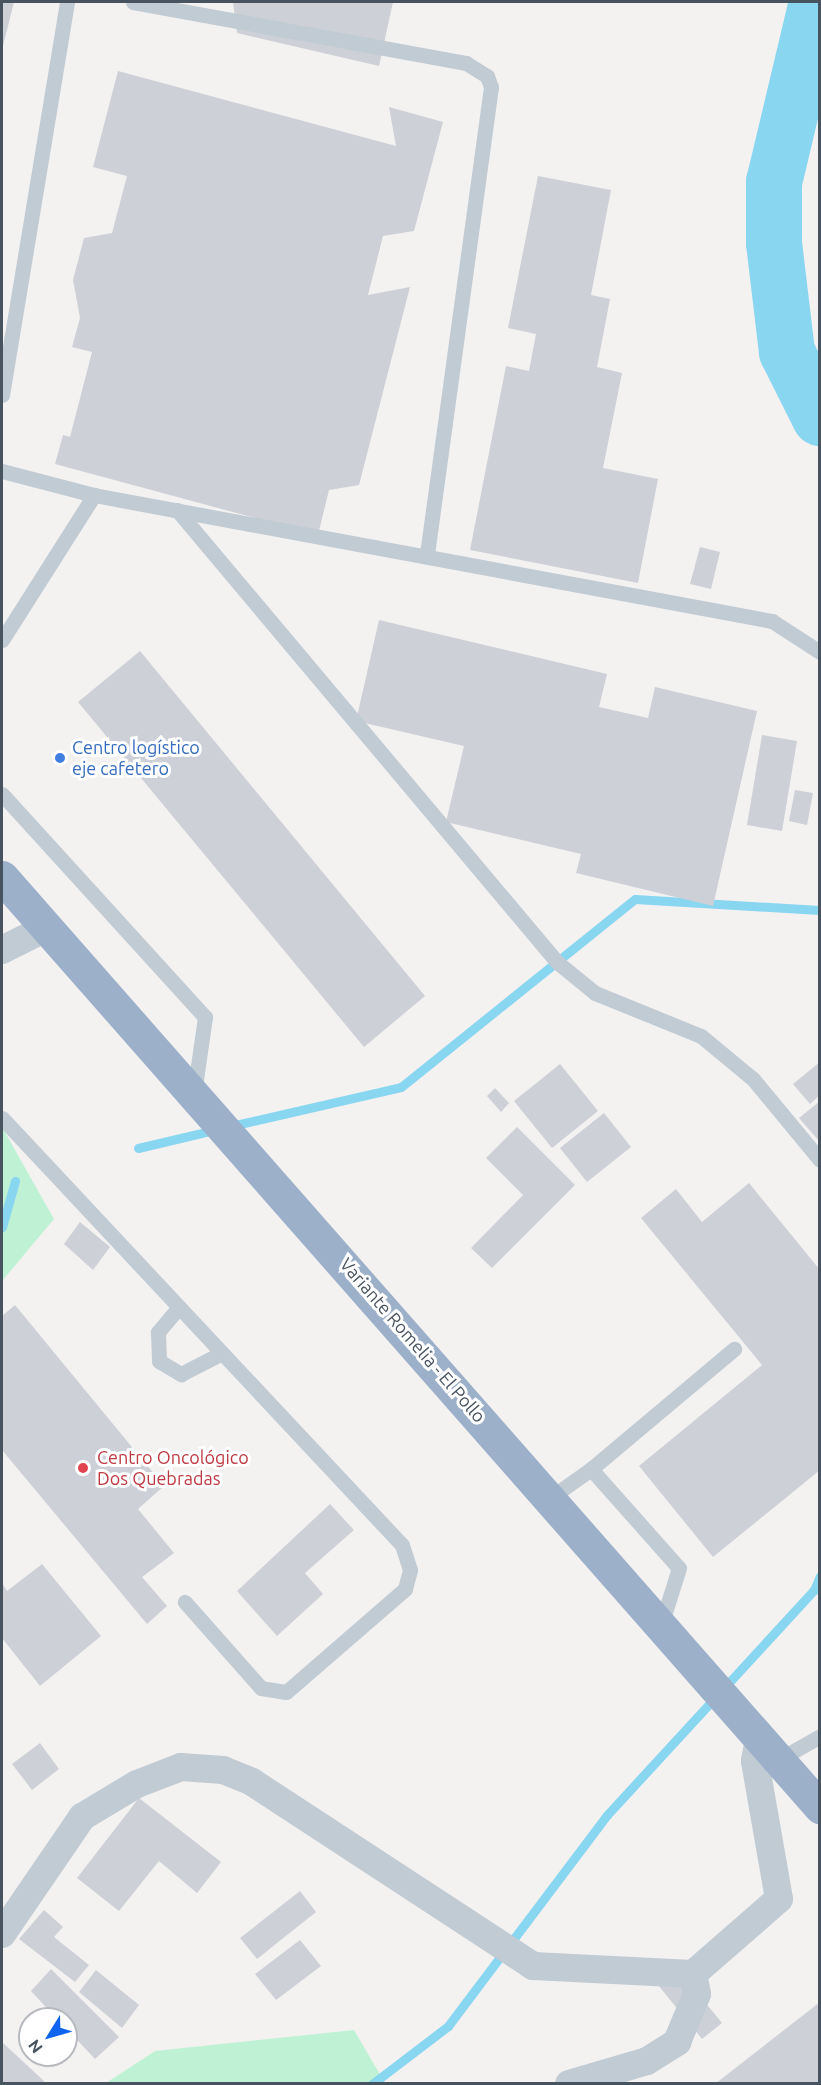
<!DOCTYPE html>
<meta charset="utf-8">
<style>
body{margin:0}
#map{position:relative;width:821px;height:2085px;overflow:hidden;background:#f4f1f1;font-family:Ubuntu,sans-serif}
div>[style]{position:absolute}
.green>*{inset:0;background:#bff2d5}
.stream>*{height:9px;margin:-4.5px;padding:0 4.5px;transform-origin:4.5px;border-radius:4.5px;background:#89d6f1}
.river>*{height:56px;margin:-28px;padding:0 28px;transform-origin:28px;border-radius:28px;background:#89d6f1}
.building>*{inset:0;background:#cdd0d6}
.service>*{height:15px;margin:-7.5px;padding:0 7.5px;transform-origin:7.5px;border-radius:7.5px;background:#c1cbd3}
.minor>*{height:28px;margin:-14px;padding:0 14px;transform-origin:14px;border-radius:14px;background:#c1cbd3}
.trunk>*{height:33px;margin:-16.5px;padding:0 16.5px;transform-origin:16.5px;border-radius:16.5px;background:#9cb0ca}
.dots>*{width:16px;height:16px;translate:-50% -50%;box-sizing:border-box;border:3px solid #fff;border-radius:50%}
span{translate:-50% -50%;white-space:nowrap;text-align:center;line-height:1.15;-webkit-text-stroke:6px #fff;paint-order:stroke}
.shop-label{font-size:18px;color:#366cbe}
.left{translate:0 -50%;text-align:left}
.street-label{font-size:18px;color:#485360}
.health-label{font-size:18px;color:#be3a42}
.frame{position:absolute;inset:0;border:3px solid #485360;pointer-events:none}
.north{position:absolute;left:18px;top:2007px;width:60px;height:60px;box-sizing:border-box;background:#fff;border:2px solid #b6babf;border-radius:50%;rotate:233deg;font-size:16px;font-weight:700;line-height:24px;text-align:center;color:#485360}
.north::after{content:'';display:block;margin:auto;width:21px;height:27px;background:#0f65f0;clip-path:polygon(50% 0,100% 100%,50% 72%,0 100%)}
</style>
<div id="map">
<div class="green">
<i style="clip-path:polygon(2px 1127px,54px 1219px,2px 1281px)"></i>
<i style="clip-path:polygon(354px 2030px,385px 2083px,106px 2083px,155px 2051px)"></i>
</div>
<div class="stream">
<i style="left:231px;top:1126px;width:174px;rotate:-12.9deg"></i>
<i style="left:401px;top:1087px;width:300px;rotate:-38.8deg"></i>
<i style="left:635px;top:899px;width:185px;rotate:3.4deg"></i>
<i style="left:138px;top:1148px;width:79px;rotate:-13.2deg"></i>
<i style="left:2px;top:1227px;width:48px;rotate:-74.2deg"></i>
<i style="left:372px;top:2084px;width:96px;rotate:-37.3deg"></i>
<i style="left:448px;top:2026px;width:264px;rotate:-53deg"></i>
<i style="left:607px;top:1815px;width:306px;rotate:-47.4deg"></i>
<i style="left:814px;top:1590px;width:15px;rotate:-67deg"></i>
</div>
<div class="river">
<i style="left:817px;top:2px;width:185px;rotate:103.4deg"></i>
<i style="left:774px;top:182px;width:61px;rotate:90deg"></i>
<i style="left:774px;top:243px;width:110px;rotate:83.2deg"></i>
<i style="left:787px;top:352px;width:74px;rotate:63.4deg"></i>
</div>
<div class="building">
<i style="clip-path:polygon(2px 2px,14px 2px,2px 50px)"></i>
<i style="clip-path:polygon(233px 2px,393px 2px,379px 66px,237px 33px)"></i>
<i style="clip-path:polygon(118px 71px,396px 146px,389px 107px,443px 122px,414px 231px,383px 236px,368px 295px,410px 287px,359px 485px,329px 490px,318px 535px,55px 464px,63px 435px,70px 437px,92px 352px,72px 347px,80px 318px,73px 280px,84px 238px,112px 233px,127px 176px,93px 167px)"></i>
<i style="clip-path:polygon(538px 176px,611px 190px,591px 295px,610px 299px,597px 367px,622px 373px,603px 468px,658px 479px,638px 583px,470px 550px,506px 366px,529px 371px,536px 334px,508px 328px)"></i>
<i style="clip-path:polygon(700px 547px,720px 552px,711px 589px,690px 584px)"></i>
<i style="clip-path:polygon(379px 620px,607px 674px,599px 707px,648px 718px,655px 687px,757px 711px,713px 906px,576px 873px,581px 854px,446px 822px,464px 746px,356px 721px)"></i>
<i style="clip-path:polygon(140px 651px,425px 996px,364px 1047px,78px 702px)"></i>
<i style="clip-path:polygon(762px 735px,797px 741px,782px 831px,747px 825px)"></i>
<i style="clip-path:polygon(795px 790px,813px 793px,807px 825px,789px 821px)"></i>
<i style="clip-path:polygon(820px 1062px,820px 1095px,810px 1104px,793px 1084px)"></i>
<i style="clip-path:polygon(560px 1064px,598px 1111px,552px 1148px,514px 1101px)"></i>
<i style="clip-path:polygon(495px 1088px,509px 1103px,501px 1112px,487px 1096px)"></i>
<i style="clip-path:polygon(820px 1101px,820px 1142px,799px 1118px)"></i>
<i style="clip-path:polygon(604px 1113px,631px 1147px,587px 1182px,560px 1148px)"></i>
<i style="clip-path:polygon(517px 1127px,575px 1185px,492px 1268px,471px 1248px,523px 1195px,486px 1158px)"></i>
<i style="clip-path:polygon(749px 1183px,820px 1270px,820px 1470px,713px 1557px,639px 1466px,762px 1365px,641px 1218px,676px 1189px,702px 1222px)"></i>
<i style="clip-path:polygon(80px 1222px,110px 1247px,93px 1270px,64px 1244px)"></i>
<i style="clip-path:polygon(15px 1305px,164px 1486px,138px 1509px,174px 1553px,142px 1577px,167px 1606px,147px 1624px,2px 1450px,2px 1316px)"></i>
<i style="clip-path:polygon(330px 1504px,354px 1530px,305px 1573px,323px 1594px,277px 1636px,237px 1591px)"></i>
<i style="clip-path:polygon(42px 1564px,101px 1636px,40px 1686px,2px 1638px,2px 1583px,7px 1591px)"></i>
<i style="clip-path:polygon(40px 1743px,59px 1769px,32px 1790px,12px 1764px)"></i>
<i style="clip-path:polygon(139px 1798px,221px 1862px,197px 1893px,159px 1861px,119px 1911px,77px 1878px)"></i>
<i style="clip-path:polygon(300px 1891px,316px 1912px,257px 1959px,240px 1938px)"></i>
<i style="clip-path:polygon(44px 1910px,63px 1927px,54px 1937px,89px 1965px,75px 1982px,19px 1939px)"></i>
<i style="clip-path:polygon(300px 1940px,321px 1966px,276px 2000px,255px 1974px)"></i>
<i style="clip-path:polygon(51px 1969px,119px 2037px,95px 2059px,66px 2028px,66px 2019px,57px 2019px,31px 1991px)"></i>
<i style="clip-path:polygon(678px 1969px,722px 2023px,702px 2039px,658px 1985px)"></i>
<i style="clip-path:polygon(96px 1970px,139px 2005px,122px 2028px,79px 1992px)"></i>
<i style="clip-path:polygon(820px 2002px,820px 2084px,715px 2084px)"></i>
<i style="clip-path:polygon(2px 2042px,44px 2081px,42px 2084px,2px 2084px)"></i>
</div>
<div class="service">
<i style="left:133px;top:2px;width:339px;rotate:10.4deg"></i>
<i style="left:466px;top:63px;width:25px;rotate:32deg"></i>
<i style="left:487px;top:76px;width:12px;rotate:70deg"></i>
<i style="left:491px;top:87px;width:474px;rotate:97.8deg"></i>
<i style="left:2px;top:395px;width:398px;rotate:-80.6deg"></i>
<i style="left:2px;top:471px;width:95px;rotate:14.6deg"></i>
<i style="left:94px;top:495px;width:690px;rotate:10.53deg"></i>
<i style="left:772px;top:621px;width:57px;rotate:32.9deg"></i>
<i style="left:177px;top:510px;width:591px;rotate:49.95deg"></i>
<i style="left:557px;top:962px;width:49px;rotate:39.2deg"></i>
<i style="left:595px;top:993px;width:114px;rotate:22.1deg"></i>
<i style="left:701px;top:1036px;width:67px;rotate:39.6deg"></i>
<i style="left:753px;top:1079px;width:105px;rotate:50.4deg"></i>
<i style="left:2px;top:640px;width:172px;rotate:-57.6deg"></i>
<i style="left:2px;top:794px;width:302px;rotate:47.7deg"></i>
<i style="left:205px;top:1017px;width:77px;rotate:98.2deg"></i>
<i style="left:2px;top:1118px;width:585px;rotate:46.87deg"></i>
<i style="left:402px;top:1545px;width:26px;rotate:72deg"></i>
<i style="left:410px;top:1570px;width:20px;rotate:105deg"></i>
<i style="left:405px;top:1589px;width:157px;rotate:139.1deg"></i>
<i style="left:286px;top:1692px;width:25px;rotate:-171deg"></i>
<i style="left:261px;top:1688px;width:115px;rotate:-131.5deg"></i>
<i style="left:179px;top:1307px;width:33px;rotate:130deg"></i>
<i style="left:158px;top:1332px;width:29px;rotate:88deg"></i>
<i style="left:159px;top:1361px;width:26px;rotate:31deg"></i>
<i style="left:181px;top:1374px;width:46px;rotate:-27.1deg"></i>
<i style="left:591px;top:1469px;width:187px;rotate:-40deg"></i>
<i style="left:550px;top:1498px;width:50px;rotate:-35.3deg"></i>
<i style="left:591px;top:1469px;width:132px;rotate:48.4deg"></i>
<i style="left:679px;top:1568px;width:60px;rotate:107.5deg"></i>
<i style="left:778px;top:1760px;width:48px;rotate:-29.7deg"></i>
</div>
<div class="minor">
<i style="left:2px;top:950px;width:49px;rotate:-26.6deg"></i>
<i style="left:2px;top:1934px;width:142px;rotate:-55.6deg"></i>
<i style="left:82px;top:1817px;width:64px;rotate:-31deg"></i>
<i style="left:137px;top:1784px;width:47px;rotate:-21.1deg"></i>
<i style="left:181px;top:1767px;width:42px;rotate:4.1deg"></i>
<i style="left:223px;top:1770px;width:31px;rotate:22deg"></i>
<i style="left:252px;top:1782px;width:336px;rotate:33.2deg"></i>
<i style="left:533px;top:1966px;width:160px;rotate:2.9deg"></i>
<i style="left:693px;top:1974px;width:114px;rotate:-41.1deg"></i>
<i style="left:779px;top:1899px;width:140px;rotate:-99.9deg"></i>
<i style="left:755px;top:1761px;width:23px;rotate:-80deg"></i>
<i style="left:569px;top:2084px;width:81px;rotate:-16.4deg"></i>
<i style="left:647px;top:2061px;width:36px;rotate:-32deg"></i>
<i style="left:677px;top:2042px;width:52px;rotate:-67.4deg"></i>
<i style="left:697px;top:1994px;width:20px;rotate:-101deg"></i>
</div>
<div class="trunk">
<i style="left:2px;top:877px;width:1239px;rotate:48.67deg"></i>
</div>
<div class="dots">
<i style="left:60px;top:758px;background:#3f7fe0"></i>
<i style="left:83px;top:1468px;background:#e0444e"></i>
</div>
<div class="shop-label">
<span class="left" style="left:72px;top:758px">Centro logístico<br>eje cafetero</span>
</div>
<div class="street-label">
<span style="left:413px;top:1340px;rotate:49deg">Variante Romelia - El Pollo</span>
</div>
<div class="health-label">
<span class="left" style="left:97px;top:1468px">Centro Oncológico<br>Dos Quebradas</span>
</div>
<div class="frame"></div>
<div class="north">N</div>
</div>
